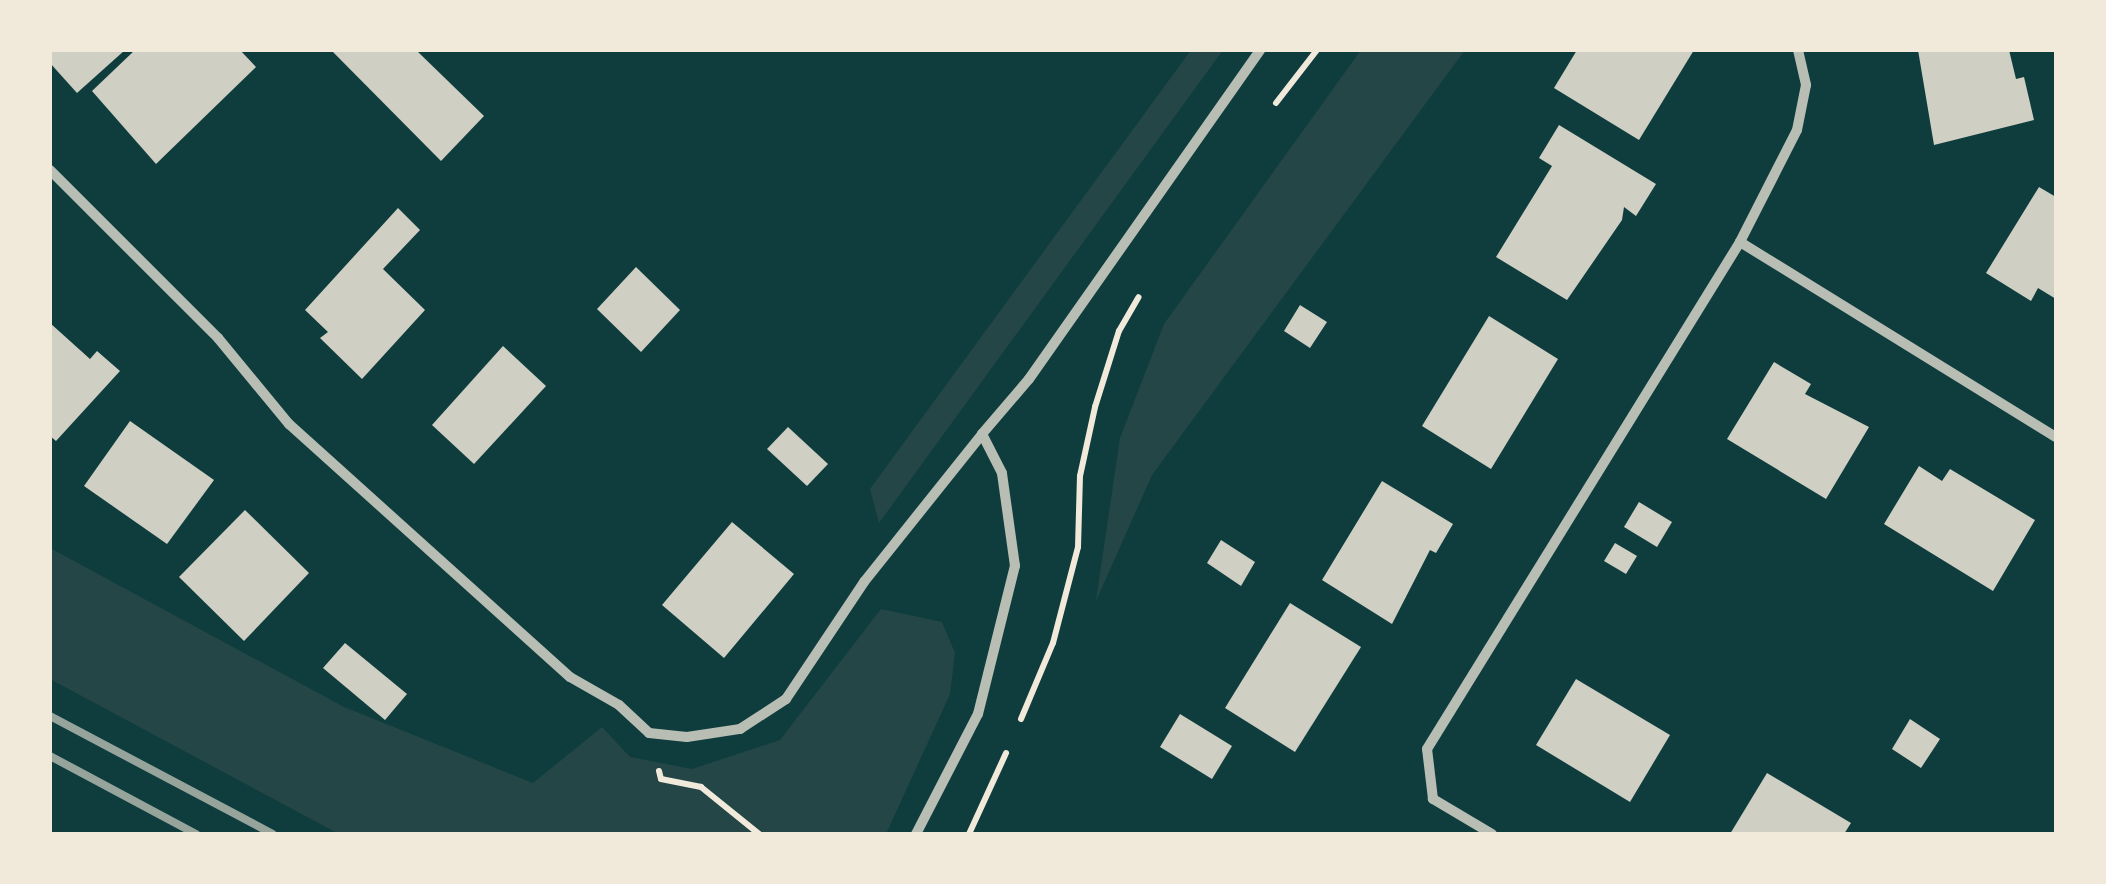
<!DOCTYPE html>
<style>
body{margin:0}
#map{position:relative;width:2106px;height:884px;overflow:hidden;background:#0f3d3e;font-family:"PT Sans",sans-serif}
div>[style]{position:absolute}
.green>*{inset:0;background:#244646}
.building>*{inset:0;background:#cfcfc3}
.path>*{height:6px;margin:-3px;padding:0 3px;transform-origin:3px;border-radius:3px;background:#f1e9da}
.minor>*{height:10px;margin:-5px;padding:0 5px;transform-origin:5px;border-radius:5px;background:#b8beb3}
.rail>*{height:8px;margin:-4px;padding:0 4px;transform-origin:4px;border-radius:4px;background:#97a49c}
span{translate:-50% -50%;white-space:nowrap;text-align:center;line-height:1.15;-webkit-text-stroke:9px #f1e9da;paint-order:stroke}
.frame{position:absolute;inset:0;border:52px solid #f1e9da;pointer-events:none}
</style>
<div id="map">
<div class="green">
<i style="clip-path:polygon(1191px 50px,1223px 50px,879px 523px,870px 489px)"></i>
<i style="clip-path:polygon(1361px 50px,1465px 50px,1152px 475px,1096px 601px,1120px 438px,1164px 324px)"></i>
<i style="clip-path:polygon(50px 548px,344px 707px,533px 783px,602px 727px,630px 757px,692px 769px,780px 740px,881px 609px,942px 622px,955px 653px,950px 694px,886px 834px,339px 834px,50px 679px)"></i>
</div>
<div class="building">
<i style="clip-path:polygon(50px 50px,125px 50px,77px 93px,50px 63px)"></i>
<i style="clip-path:polygon(135px 50px,240px 50px,256px 67px,156px 164px,92px 91px)"></i>
<i style="clip-path:polygon(331px 50px,416px 50px,484px 116px,441px 161px)"></i>
<i style="clip-path:polygon(1577px 50px,1694px 50px,1639px 140px,1554px 88px)"></i>
<i style="clip-path:polygon(1918px 50px,2009px 50px,2016px 79px,2024px 77px,2034px 120px,1934px 145px)"></i>
<i style="clip-path:polygon(1559px 125px,1656px 184px,1636px 216px,1624px 207px,1622px 220px,1567px 300px,1496px 257px,1552px 166px,1539px 158px)"></i>
<i style="clip-path:polygon(2039px 187px,2056px 197px,2056px 299px,2038px 288px,2031px 301px,1986px 273px)"></i>
<i style="clip-path:polygon(398px 208px,420px 230px,383px 269px,425px 310px,362px 379px,320px 338px,328px 332px,305px 310px)"></i>
<i style="clip-path:polygon(636px 267px,680px 310px,641px 352px,597px 309px)"></i>
<i style="clip-path:polygon(1300px 305px,1327px 322px,1310px 348px,1284px 331px)"></i>
<i style="clip-path:polygon(1489px 316px,1558px 359px,1491px 469px,1422px 426px)"></i>
<i style="clip-path:polygon(50px 323px,90px 359px,97px 351px,120px 371px,56px 441px,50px 436px)"></i>
<i style="clip-path:polygon(503px 346px,546px 386px,474px 464px,432px 425px)"></i>
<i style="clip-path:polygon(1774px 362px,1811px 384px,1805px 394px,1869px 427px,1826px 499px,1727px 439px)"></i>
<i style="clip-path:polygon(130px 421px,214px 480px,167px 544px,84px 486px)"></i>
<i style="clip-path:polygon(788px 427px,828px 464px,807px 486px,767px 449px)"></i>
<i style="clip-path:polygon(1919px 466px,1942px 481px,1950px 469px,2035px 520px,1993px 591px,1884px 524px)"></i>
<i style="clip-path:polygon(1382px 481px,1453px 524px,1436px 553px,1430px 550px,1392px 624px,1322px 580px)"></i>
<i style="clip-path:polygon(1639px 502px,1672px 522px,1657px 547px,1624px 527px)"></i>
<i style="clip-path:polygon(245px 510px,309px 573px,244px 641px,179px 577px)"></i>
<i style="clip-path:polygon(732px 522px,794px 574px,724px 658px,662px 605px)"></i>
<i style="clip-path:polygon(1221px 540px,1255px 562px,1241px 586px,1207px 563px)"></i>
<i style="clip-path:polygon(1615px 543px,1637px 556px,1626px 574px,1604px 561px)"></i>
<i style="clip-path:polygon(1290px 603px,1361px 647px,1295px 752px,1225px 708px)"></i>
<i style="clip-path:polygon(345px 643px,407px 694px,385px 720px,323px 668px)"></i>
<i style="clip-path:polygon(1576px 679px,1670px 735px,1630px 802px,1536px 745px)"></i>
<i style="clip-path:polygon(1180px 714px,1232px 746px,1212px 779px,1160px 747px)"></i>
<i style="clip-path:polygon(1910px 719px,1940px 739px,1921px 768px,1892px 749px)"></i>
<i style="clip-path:polygon(1767px 773px,1851px 823px,1844px 834px,1730px 834px)"></i>
</div>
<div class="path">
<i style="left:1276px;top:103px;width:67px;rotate:-52.3deg"></i>
<i style="left:1021px;top:719px;width:82px;rotate:-67.2deg"></i>
<i style="left:1053px;top:643px;width:99px;rotate:-75.4deg"></i>
<i style="left:1078px;top:547px;width:71px;rotate:-88.4deg"></i>
<i style="left:1080px;top:476px;width:71px;rotate:-77.7deg"></i>
<i style="left:1095px;top:407px;width:80px;rotate:-72.5deg"></i>
<i style="left:1119px;top:331px;width:39px;rotate:-60deg"></i>
<i style="left:659px;top:771px;width:8px;rotate:76deg"></i>
<i style="left:661px;top:779px;width:41px;rotate:11.3deg"></i>
<i style="left:701px;top:787px;width:75px;rotate:39deg"></i>
<i style="left:969px;top:834px;width:89px;rotate:-65.4deg"></i>
</div>
<div class="minor">
<i style="left:1798px;top:50px;width:36px;rotate:77deg"></i>
<i style="left:1806px;top:85px;width:46px;rotate:101.3deg"></i>
<i style="left:1797px;top:130px;width:126px;rotate:117deg"></i>
<i style="left:1740px;top:242px;width:371px;rotate:31.7deg"></i>
<i style="left:50px;top:170px;width:238px;rotate:45deg"></i>
<i style="left:218px;top:338px;width:112px;rotate:50.5deg"></i>
<i style="left:289px;top:424px;width:378px;rotate:42deg"></i>
<i style="left:570px;top:677px;width:56px;rotate:29.7deg"></i>
<i style="left:619px;top:705px;width:41px;rotate:43deg"></i>
<i style="left:649px;top:733px;width:38px;rotate:6deg"></i>
<i style="left:687px;top:737px;width:54px;rotate:-8.6deg"></i>
<i style="left:740px;top:729px;width:55px;rotate:-33.1deg"></i>
<i style="left:786px;top:699px;width:141px;rotate:-56.3deg"></i>
<i style="left:864px;top:582px;width:189px;rotate:-51.4deg"></i>
<i style="left:916px;top:834px;width:135px;rotate:-62.7deg"></i>
<i style="left:978px;top:714px;width:153px;rotate:-76deg"></i>
<i style="left:1015px;top:566px;width:94px;rotate:-98deg"></i>
<i style="left:1002px;top:473px;width:44px;rotate:-117.1deg"></i>
<i style="left:982px;top:434px;width:72px;rotate:-49.5deg"></i>
<i style="left:1029px;top:379px;width:402px;rotate:-54.9deg"></i>
<i style="left:1492px;top:834px;width:69px;rotate:-149.3deg"></i>
<i style="left:1433px;top:799px;width:50px;rotate:-96.8deg"></i>
<i style="left:1427px;top:749px;width:596px;rotate:-58.31deg"></i>
</div>
<div class="rail">
<i style="left:50px;top:716px;width:252px;rotate:27.9deg"></i>
<i style="left:50px;top:756px;width:166px;rotate:28.1deg"></i>
</div>
<div class="frame"></div>
</div>
